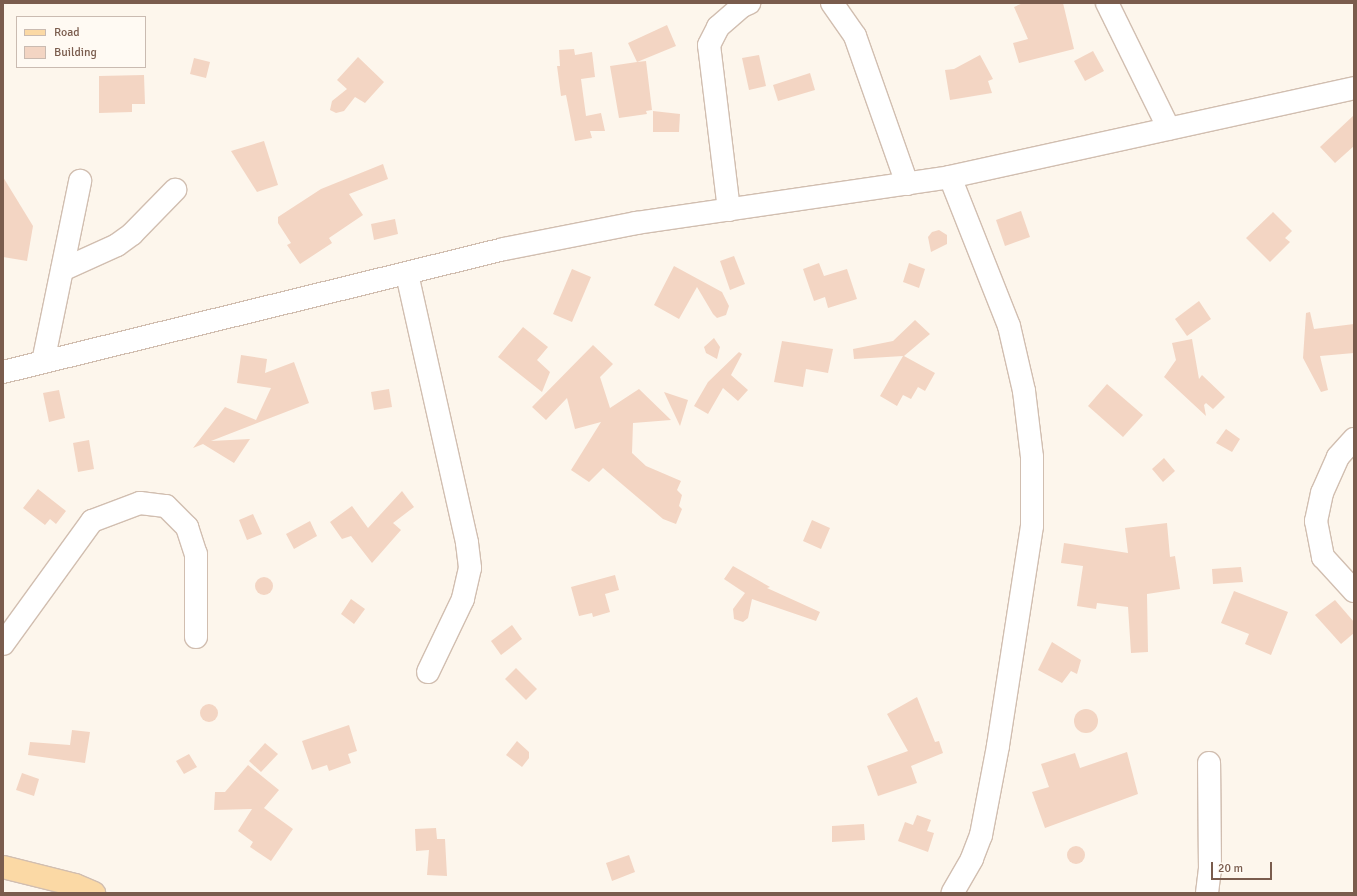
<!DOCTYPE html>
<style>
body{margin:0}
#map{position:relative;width:1357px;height:896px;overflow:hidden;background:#fdf6ec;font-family:Signika,sans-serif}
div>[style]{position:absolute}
.building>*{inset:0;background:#f3d5c3}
.round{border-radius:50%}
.roads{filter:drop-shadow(1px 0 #d1beb0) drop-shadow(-1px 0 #d1beb0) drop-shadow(0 1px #d1beb0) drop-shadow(0 -1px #d1beb0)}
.minor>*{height:22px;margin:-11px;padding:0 11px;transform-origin:11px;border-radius:11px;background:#fff}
.major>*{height:22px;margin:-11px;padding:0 11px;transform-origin:11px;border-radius:11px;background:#fbd9a5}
span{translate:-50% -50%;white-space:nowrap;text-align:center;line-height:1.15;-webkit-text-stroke:3px #fffaf3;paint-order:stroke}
.frame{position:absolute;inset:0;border:4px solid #7a5c4d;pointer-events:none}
.legend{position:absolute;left:16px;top:16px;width:130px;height:52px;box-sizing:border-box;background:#fffaf3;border:1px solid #cabbb1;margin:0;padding:5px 7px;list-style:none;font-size:12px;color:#7a5c4d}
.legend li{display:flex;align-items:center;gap:8px;height:20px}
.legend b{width:20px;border:1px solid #cabbb1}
.scale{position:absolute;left:1211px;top:862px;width:61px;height:18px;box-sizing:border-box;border:2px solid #7a5c4d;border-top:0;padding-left:5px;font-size:12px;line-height:14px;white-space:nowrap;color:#7a5c4d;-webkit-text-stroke:3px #fffaf3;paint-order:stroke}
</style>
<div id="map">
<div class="building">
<i style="clip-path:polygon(1023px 3px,1063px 3px,1074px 49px,1019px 63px,1013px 43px,1028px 39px,1014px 7px)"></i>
<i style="clip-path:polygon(667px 25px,676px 46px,637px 62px,646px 61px,652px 110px,646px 111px,647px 114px,619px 118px,610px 66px,637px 62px,628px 43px)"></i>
<i style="clip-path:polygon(574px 49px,575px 55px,592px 52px,595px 77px,581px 79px,586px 116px,601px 113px,605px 131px,590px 131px,592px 138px,575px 141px,566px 95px,561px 96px,557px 66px,560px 66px,559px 50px)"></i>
<i style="clip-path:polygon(1093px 51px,1104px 71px,1085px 81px,1074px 61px)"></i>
<i style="clip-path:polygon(759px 55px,766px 86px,749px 90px,742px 58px)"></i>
<i style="clip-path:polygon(980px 55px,993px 79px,988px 81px,992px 93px,950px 100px,945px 70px,954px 69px)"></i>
<i style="clip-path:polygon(358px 57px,384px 82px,365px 103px,355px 97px,344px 111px,336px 113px,330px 110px,332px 101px,347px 89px,337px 80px)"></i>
<i style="clip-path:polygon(194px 58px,210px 62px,206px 78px,190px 74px)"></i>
<i style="clip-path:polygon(810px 73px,815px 90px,778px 101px,773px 85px)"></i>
<i style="clip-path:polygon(144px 75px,145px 104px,132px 104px,132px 112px,99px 113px,99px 76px)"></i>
<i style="clip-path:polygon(653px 111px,680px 114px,679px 132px,653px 132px)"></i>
<i style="clip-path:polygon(1354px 115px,1354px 146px,1335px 163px,1320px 147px)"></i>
<i style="clip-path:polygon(264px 141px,278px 185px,257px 192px,231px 151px)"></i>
<i style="clip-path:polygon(383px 164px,388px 179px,349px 194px,363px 215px,329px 238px,332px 243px,300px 264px,287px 245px,291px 243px,278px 223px,278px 217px,321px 189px)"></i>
<i style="clip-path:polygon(3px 177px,33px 226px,27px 261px,3px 257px)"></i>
<i style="clip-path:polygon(1021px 211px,1030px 237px,1005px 246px,996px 220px)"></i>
<i style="clip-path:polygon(1273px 212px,1292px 231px,1285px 238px,1290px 242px,1270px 262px,1246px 238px)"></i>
<i style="clip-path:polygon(395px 219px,398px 234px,374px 240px,371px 224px)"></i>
<i style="clip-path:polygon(939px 230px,947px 235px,947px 244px,931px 252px,928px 237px,932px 232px)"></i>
<i style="clip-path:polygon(734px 256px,745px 284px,730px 290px,720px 261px)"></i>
<i style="clip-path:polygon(819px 263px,824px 276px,847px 269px,857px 299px,828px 308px,825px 297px,814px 301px,803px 269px)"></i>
<i style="clip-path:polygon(909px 263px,925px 269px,919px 288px,903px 282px)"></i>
<i style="clip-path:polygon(674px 266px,722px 292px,729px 306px,726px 315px,717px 318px,713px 314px,697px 287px,679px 319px,654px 305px)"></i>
<i style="clip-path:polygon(572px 269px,591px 277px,572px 322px,553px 314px)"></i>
<i style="clip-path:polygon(1199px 301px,1211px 319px,1187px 336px,1175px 319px)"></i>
<i style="clip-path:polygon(1310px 312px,1314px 329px,1354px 324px,1354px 353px,1320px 356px,1328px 390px,1321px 392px,1303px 358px,1306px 313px)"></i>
<i style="clip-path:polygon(915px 320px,930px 334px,904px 356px,935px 373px,925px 391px,918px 387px,911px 399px,903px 395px,897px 406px,880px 396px,903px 356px,854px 359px,853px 349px,893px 341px)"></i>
<i style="clip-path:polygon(523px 327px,548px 347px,537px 360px,550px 372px,542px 392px,498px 357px)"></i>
<i style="clip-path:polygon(714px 338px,720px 347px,717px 359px,706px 353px,704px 347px)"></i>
<i style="clip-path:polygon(1192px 339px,1199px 379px,1202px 375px,1225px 397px,1213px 409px,1206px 403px,1204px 405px,1206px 416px,1164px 377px,1176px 360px,1172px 343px)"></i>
<i style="clip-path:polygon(782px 341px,833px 349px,828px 373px,806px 369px,803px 387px,774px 382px)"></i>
<i style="clip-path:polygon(593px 345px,613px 364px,600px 377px,610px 408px,639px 389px,671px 420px,633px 423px,632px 453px,646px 466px,681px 481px,677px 490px,682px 495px,679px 506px,682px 509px,676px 524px,663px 519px,603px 468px,589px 482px,571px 470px,601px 422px,575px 429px,567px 398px,546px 420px,532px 407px)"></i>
<i style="clip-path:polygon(739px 352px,742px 354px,731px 375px,748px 390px,738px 401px,723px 388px,708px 414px,694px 406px,708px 382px)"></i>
<i style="clip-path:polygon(241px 355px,267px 359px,265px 373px,294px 362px,309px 403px,211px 441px,250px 439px,234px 463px,203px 444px,193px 448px,225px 407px,256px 420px,271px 388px,237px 383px)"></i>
<i style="clip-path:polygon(1107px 384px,1143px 415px,1123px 437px,1088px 406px)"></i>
<i style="clip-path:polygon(389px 389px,392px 407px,374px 410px,371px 392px)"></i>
<i style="clip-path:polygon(59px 390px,65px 418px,49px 422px,43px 393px)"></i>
<i style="clip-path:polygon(664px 392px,688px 400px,680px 426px)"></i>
<i style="clip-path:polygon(1226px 429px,1240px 439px,1232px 452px,1216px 443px)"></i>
<i style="clip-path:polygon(89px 440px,94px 469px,78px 472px,73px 443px)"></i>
<i style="clip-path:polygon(1164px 458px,1175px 471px,1163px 482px,1152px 469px)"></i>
<i style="clip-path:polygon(38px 489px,66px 511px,56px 524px,50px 519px,45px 525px,23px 508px)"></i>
<i style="clip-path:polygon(402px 491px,414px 507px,393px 523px,401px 530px,372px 563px,351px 536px,342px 539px,330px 522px,352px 506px,368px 528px)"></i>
<i style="clip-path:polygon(253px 514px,262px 534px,247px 540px,239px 520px)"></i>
<i style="clip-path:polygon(812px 520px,830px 528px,821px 549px,803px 541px)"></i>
<i style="clip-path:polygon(310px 521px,317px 536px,294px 549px,286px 534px)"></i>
<i style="clip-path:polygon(1167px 523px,1170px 557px,1175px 556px,1180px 589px,1147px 594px,1148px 652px,1131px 653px,1128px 607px,1097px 603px,1096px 609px,1077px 606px,1083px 566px,1061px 563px,1064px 543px,1128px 553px,1125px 528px)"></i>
<i style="clip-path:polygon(733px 566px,770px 587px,767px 588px,820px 612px,816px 621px,752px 599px,748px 618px,743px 622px,734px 619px,733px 609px,745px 593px,724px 579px)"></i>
<i style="clip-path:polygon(1241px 567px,1243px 582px,1213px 584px,1212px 569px)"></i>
<i style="clip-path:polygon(615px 575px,619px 590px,605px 594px,610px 612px,593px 617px,592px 613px,579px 616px,571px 587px)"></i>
<i class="round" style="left:255px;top:577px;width:18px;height:18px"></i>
<i style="clip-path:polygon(1234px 591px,1288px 612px,1271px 655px,1245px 644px,1249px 634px,1221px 623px)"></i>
<i style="clip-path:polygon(351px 599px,365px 609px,354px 624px,341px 614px)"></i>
<i style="clip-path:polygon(1335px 600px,1354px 622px,1354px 633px,1341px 644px,1315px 615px)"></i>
<i style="clip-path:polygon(512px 625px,522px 639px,501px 655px,491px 641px)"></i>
<i style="clip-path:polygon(1052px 642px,1081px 660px,1077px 674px,1071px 671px,1062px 683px,1038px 670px)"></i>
<i style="clip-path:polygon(516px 668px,537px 689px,526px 700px,505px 679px)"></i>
<i style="clip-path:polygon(917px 697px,935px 742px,939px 741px,943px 753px,911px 766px,917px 783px,878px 796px,867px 766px,908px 751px,887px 714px)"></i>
<i class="round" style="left:200px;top:704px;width:18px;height:18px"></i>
<i class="round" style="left:1074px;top:709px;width:24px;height:24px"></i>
<i style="clip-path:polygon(349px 725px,357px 751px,348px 754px,351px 763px,329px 771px,327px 765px,312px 770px,302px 741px)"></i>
<i style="clip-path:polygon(72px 730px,90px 732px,85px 763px,28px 755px,30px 742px,70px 745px)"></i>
<i style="clip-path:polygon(517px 741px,529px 752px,529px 758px,522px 767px,506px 755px)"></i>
<i style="clip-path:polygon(265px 743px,278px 754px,261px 772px,249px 761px)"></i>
<i style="clip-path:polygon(1127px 752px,1138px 794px,1045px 828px,1032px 792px,1049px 787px,1041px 764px,1075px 753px,1080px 768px)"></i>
<i style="clip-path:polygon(189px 754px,197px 767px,184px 774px,176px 761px)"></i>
<i style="clip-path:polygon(248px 765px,279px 790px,264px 808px,293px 829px,271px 861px,250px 847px,253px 842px,238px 831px,252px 809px,214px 810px,215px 792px,225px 792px)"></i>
<i style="clip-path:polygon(22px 773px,39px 779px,34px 796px,16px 790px)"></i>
<i style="clip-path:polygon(917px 815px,931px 820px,927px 831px,934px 833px,928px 852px,898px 841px,905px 822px,913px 825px)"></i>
<i style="clip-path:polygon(864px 824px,865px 840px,832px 842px,832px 826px)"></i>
<i style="clip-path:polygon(436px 828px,437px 839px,445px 839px,447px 876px,427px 875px,429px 850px,416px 851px,415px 829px)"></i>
<i class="round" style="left:1067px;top:846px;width:18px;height:18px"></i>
<i style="clip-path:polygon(629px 855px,635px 872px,612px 881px,606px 863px)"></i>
</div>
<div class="roads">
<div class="minor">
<i style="left:832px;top:3px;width:40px;rotate:55.1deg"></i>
<i style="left:855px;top:36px;width:157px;rotate:70.6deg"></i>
<i style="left:1107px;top:3px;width:140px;rotate:63.8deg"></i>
<i style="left:950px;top:177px;width:160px;rotate:68.4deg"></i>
<i style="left:1009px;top:326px;width:67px;rotate:77deg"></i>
<i style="left:1024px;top:391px;width:66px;rotate:83.1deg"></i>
<i style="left:1032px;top:457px;width:69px;rotate:90deg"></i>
<i style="left:1032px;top:526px;width:223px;rotate:98.8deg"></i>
<i style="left:998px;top:746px;width:91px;rotate:100.8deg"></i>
<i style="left:981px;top:835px;width:26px;rotate:111deg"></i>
<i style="left:972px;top:859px;width:39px;rotate:120deg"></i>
<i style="left:729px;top:210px;width:166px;rotate:-96.9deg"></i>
<i style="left:709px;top:45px;width:20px;rotate:-63deg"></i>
<i style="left:718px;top:27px;width:32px;rotate:-41deg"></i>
<i style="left:742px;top:6px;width:8px;rotate:-23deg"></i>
<i style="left:62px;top:270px;width:60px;rotate:-24.4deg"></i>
<i style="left:117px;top:245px;width:19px;rotate:-36deg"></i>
<i style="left:132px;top:234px;width:62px;rotate:-45.7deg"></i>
<i style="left:407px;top:274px;width:276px;rotate:77.4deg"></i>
<i style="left:467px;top:543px;width:25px;rotate:83deg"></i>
<i style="left:470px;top:568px;width:32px;rotate:103deg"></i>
<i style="left:463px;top:599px;width:81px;rotate:115.6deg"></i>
<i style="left:43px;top:362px;width:185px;rotate:-78.4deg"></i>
<i style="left:3px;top:372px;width:516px;rotate:-13.79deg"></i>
<i style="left:504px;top:249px;width:135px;rotate:-11.1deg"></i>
<i style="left:636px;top:223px;width:317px;rotate:-8.3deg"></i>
<i style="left:950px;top:177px;width:414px;rotate:-12.4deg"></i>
<i style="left:1354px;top:439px;width:24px;rotate:132deg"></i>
<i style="left:1338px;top:457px;width:39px;rotate:114deg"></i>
<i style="left:1322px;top:493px;width:29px;rotate:102deg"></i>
<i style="left:1316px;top:521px;width:37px;rotate:79deg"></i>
<i style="left:1323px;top:557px;width:46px;rotate:47.6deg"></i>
<i style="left:3px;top:644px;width:152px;rotate:-54.1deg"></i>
<i style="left:92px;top:521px;width:51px;rotate:-20.6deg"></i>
<i style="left:140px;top:503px;width:26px;rotate:7deg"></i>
<i style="left:166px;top:506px;width:30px;rotate:45deg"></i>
<i style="left:187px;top:527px;width:28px;rotate:72deg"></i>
<i style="left:196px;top:554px;width:83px;rotate:90deg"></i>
<i style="left:1207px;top:893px;width:23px;rotate:-83deg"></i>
<i style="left:1210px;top:870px;width:107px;rotate:-90.5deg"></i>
</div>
<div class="major">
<i style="left:3px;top:867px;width:74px;rotate:14deg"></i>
<i style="left:75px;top:885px;width:21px;rotate:23deg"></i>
</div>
</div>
<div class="frame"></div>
<ul class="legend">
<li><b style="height:5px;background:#fbd9a5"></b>Road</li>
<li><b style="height:11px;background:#f3d5c3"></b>Building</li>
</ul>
<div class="scale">20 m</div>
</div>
